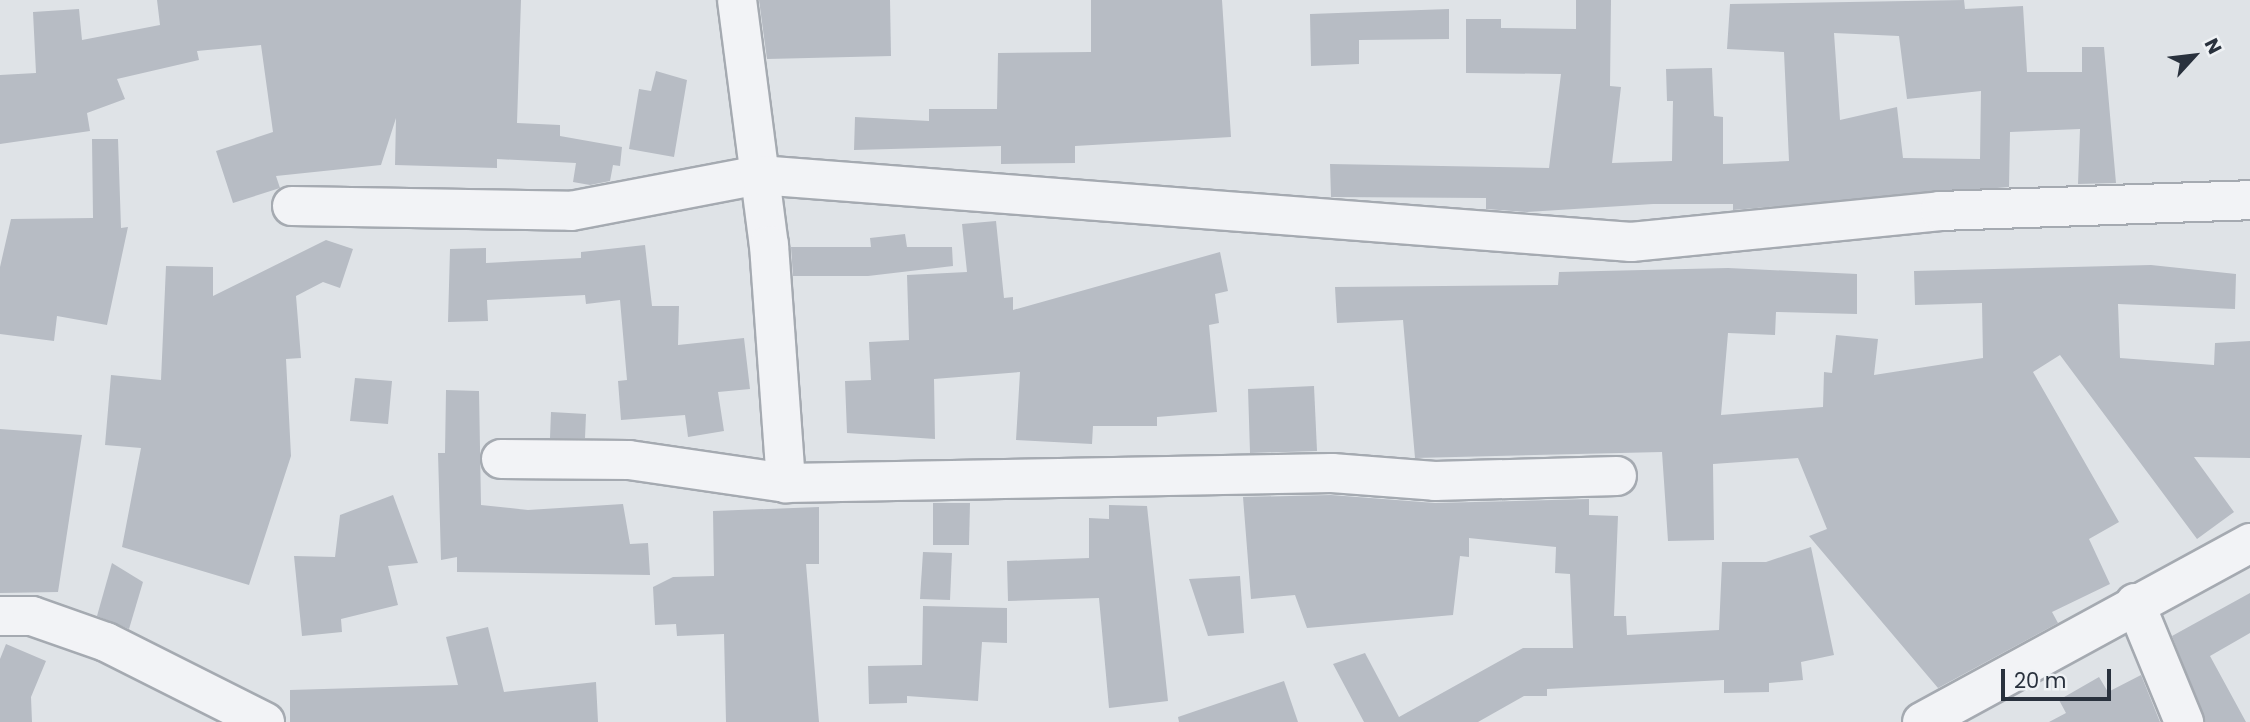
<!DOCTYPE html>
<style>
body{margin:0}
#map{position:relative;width:2250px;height:722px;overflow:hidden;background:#dfe3e7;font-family:Poppins,sans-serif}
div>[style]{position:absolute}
.building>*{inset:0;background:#b7bcc4}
.roads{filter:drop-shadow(2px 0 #a5aab1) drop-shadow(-2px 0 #a5aab1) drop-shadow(0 2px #a5aab1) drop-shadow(0 -2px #a5aab1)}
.street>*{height:38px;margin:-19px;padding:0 19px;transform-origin:19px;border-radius:19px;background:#f2f3f6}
span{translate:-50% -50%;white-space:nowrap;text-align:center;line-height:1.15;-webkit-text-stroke:5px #eff2f5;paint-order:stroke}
.north{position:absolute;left:2159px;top:21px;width:70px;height:70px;-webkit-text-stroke:5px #eff2f5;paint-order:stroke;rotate:63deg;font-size:19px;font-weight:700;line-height:28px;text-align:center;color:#29313d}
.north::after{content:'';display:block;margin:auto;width:24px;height:32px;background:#29313d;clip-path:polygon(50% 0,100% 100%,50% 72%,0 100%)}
.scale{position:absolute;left:2001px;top:669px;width:110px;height:32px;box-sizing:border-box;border:4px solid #29313d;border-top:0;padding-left:9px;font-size:21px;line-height:24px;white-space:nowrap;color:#29313d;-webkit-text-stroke:5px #eff2f5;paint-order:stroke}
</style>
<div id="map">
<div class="building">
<i style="clip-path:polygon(157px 0,521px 0,517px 123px,560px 125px,560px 136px,622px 147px,620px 166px,613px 165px,610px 181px,590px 185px,573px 182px,576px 163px,497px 159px,497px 168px,395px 165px,396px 118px,381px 165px,276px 176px,280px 188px,233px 203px,216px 151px,273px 132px,261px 45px,197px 51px,199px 60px,117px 79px,125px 99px,87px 113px,90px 131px,0 144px,0 75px,36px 73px,33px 12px,79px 9px,82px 40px,160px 25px)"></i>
<i style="clip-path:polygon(759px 0,890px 0,891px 56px,767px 59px)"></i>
<i style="clip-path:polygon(1091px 0,1222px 0,1231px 137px,1075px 146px,1075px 163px,1001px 164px,1001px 146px,854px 150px,855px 117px,929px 121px,929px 109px,997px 109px,998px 53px,1091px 52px)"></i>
<i style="clip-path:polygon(evenodd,1576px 0,1611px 0,1610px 86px,1621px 87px,1612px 163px,1672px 161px,1673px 101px,1667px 101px,1666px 69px,1712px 68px,1714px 116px,1723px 117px,1723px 164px,1789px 161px,1784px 52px,1727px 49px,1730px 4px,1964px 0,1965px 9px,2023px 6px,2027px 72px,2082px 72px,2082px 47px,2104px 47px,2116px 183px,2078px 184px,2080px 129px,2010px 132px,2009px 187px,1733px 210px,1733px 204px,1653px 204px,1527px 212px,1486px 209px,1486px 198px,1331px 197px,1330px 164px,1549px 168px,1561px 74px,1466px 73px,1466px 19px,1501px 19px,1501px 28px,1576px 29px,1576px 0,1834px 33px,1899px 36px,1907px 99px,1981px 91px,1980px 159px,1903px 158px,1897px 107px,1840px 120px,1834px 33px)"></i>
<i style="clip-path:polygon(1449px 9px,1449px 39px,1359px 40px,1359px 64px,1311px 66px,1310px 14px)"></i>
<i style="clip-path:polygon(656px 71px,687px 80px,674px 157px,629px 149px,639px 89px,651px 91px)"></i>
<i style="clip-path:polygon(92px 139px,118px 139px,121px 228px,128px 227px,107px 325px,57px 316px,54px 341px,0 334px,0 267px,11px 219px,93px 218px)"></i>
<i style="clip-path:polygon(996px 221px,1004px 298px,1013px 297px,1013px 310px,1220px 252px,1228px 291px,1215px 294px,1219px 323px,1209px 325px,1217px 412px,1157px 417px,1157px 426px,1093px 426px,1092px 444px,1016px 440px,1020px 372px,934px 379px,935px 439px,847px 433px,845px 381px,871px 380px,869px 342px,909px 340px,907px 275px,967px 272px,962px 224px)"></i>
<i style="clip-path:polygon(905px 234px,907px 247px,952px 247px,953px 266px,868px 276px,793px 276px,791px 247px,871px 247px,870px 238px)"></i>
<i style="clip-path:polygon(326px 240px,353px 249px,340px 288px,323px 282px,296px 296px,301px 358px,286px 359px,291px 456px,249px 585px,122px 547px,141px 448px,105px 445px,111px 375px,161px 380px,166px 266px,213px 267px,213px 296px)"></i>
<i style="clip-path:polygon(645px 245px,652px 306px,679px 306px,678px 345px,744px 338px,750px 389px,718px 392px,724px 431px,688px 437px,685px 415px,621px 420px,618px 381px,627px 380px,620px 300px,586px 304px,585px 295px,487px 300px,488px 321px,448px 322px,450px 249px,486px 248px,486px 263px,581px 258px,581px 252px)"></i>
<i style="clip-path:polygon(2151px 265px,2236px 274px,2235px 309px,2118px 304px,2120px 358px,2214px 365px,2215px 343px,2250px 341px,2250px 458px,2194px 457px,2234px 512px,2197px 539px,2060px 355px,2033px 372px,2119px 522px,2089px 539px,2110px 584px,2052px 612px,2058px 623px,1938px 688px,1809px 536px,1827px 529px,1798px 458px,1713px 464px,1714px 540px,1668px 541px,1662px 452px,1415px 458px,1403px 320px,1337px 323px,1335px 287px,1558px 285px,1559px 272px,1728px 268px,1857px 274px,1857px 314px,1776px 312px,1775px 335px,1728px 333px,1721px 415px,1823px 407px,1824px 372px,1832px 373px,1836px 335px,1878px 339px,1874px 375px,1983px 358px,1982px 303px,1915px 305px,1914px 271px)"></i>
<i style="clip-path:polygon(355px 378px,392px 381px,388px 424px,350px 421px)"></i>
<i style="clip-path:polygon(1314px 386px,1317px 451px,1250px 453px,1248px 389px)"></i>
<i style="clip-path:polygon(446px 390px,479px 391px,481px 505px,528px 510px,623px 504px,630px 544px,648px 543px,650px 575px,457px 572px,457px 557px,441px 560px,438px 453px,445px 453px)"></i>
<i style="clip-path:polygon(551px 412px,586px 414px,585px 438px,550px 438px)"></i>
<i style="clip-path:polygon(0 429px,82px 435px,58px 592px,0 593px)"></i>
<i style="clip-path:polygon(393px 495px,418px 563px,388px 566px,398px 605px,341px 619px,342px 632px,302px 636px,294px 556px,335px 557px,340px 515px)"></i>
<i style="clip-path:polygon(1331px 495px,1435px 503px,1589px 499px,1589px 515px,1618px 516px,1614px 616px,1626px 616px,1627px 635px,1719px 630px,1722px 562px,1766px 562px,1811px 547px,1834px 655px,1801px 662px,1803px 680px,1769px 683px,1769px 692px,1724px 693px,1724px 680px,1547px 689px,1547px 696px,1524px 696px,1478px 722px,1364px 722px,1333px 664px,1365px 653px,1399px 717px,1523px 648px,1573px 648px,1570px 574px,1555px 573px,1556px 547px,1469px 538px,1469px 557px,1460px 556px,1453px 615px,1307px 628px,1295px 595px,1251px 599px,1243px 497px)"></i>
<i style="clip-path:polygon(933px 503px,970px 503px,969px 545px,933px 545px)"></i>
<i style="clip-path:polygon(1109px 505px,1147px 506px,1168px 701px,1109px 708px,1099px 598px,1008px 601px,1007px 561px,1089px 558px,1089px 518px,1109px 519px)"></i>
<i style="clip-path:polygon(819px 507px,819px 564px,806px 564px,819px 722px,726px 722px,724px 634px,677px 636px,676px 624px,655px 625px,653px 587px,673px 577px,714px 576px,713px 511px)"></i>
<i style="clip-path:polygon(923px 552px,952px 553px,950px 600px,920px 599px)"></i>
<i style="clip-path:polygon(112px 563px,143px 582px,129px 629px,97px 616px)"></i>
<i style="clip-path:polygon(1240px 576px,1244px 633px,1208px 636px,1189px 579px)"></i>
<i style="clip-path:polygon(2250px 593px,2250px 633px,2210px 656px,2246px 722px,2205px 722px,2172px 636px)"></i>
<i style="clip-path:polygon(923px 606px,1007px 608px,1007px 643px,982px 642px,978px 701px,907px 696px,907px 703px,869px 704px,868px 666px,922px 665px)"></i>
<i style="clip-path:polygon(488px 627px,504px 692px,596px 682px,598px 722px,290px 722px,290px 690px,458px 685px,446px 637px)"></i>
<i style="clip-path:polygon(6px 644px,46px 661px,31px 697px,32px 722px,0 722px,0 659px)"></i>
<i style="clip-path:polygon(2141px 675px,2160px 722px,2049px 722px,2066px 713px,2059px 700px,2099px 677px,2108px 692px)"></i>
<i style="clip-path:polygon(1284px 681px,1298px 722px,1179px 722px,1178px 717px)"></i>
</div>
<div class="roads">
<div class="street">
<i style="left:737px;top:0;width:247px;rotate:82.6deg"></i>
<i style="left:769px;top:245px;width:239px;rotate:85.9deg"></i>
<i style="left:292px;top:206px;width:279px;rotate:1deg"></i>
<i style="left:571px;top:211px;width:191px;rotate:-10.8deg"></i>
<i style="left:759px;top:175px;width:875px;rotate:4.39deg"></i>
<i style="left:1631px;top:242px;width:311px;rotate:-5.7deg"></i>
<i style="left:1940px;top:211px;width:310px;rotate:-2deg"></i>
<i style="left:501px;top:459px;width:128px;rotate:0.4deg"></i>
<i style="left:629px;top:460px;width:159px;rotate:8.3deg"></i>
<i style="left:786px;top:483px;width:546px;rotate:-1.05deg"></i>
<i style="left:1332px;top:473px;width:103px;rotate:4.4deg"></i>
<i style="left:1435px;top:481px;width:182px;rotate:-1.6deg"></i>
<i style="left:2135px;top:603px;width:129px;rotate:67.6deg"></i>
<i style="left:0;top:616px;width:32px"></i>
<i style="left:32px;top:616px;width:78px;rotate:19.4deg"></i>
<i style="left:106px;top:642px;width:178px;rotate:26.7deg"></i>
<i style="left:1922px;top:722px;width:374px;rotate:-28.6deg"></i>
</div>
</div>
<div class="north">N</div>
<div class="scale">20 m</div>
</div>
